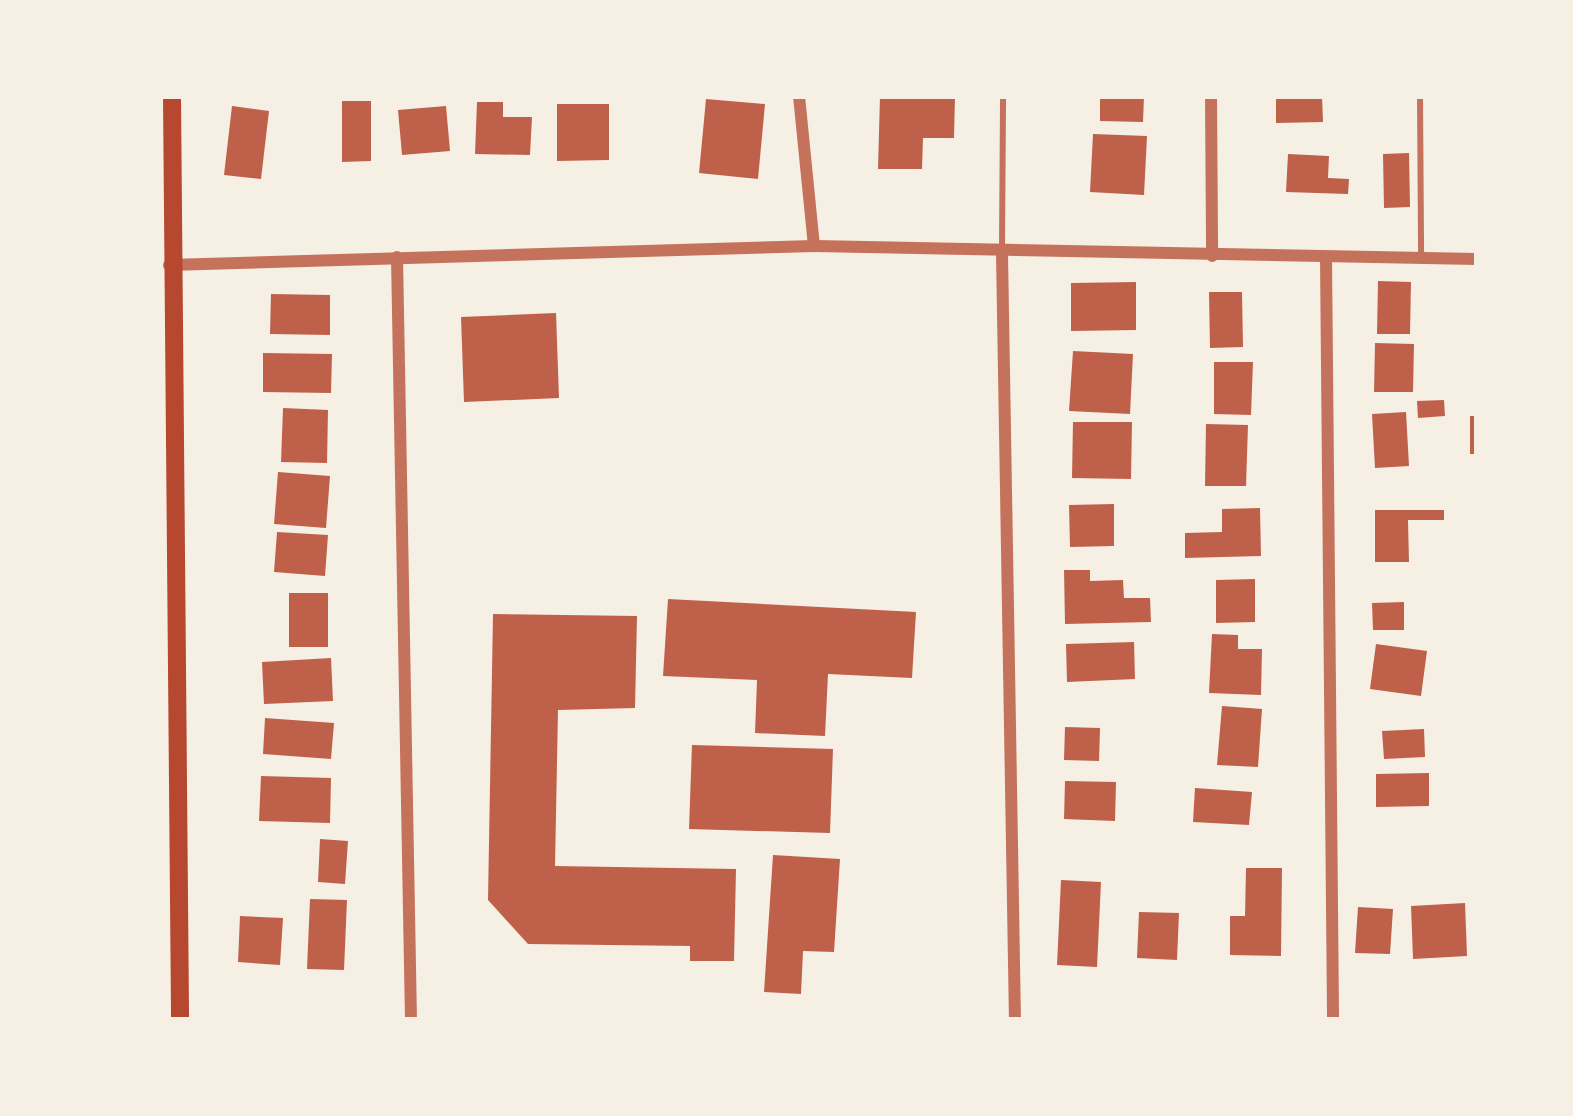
<!DOCTYPE html>
<style>
body{margin:0}
#map{position:relative;width:1573px;height:1116px;overflow:hidden;background:#f6efe4;font-family:Quicksand,sans-serif}
div>[style]{position:absolute}
.building>*{inset:0;background:#bf614a}
.service>*{height:6px;margin:-3px;padding:0 3px;transform-origin:3px;border-radius:3px;background:#c5725c}
.minor>*{height:12px;margin:-6px;padding:0 6px;transform-origin:6px;border-radius:6px;background:#c5725c}
.secondary>*{height:18px;margin:-9px;padding:0 9px;transform-origin:9px;border-radius:9px;background:#b5482f}
span{translate:-50% -50%;white-space:nowrap;text-align:center;line-height:1.15;-webkit-text-stroke:12px #f6efe4;paint-order:stroke}
.frame{position:absolute;inset:0;border:99px solid #f6efe4;pointer-events:none}
</style>
<div id="map">
<div class="building">
<i style="clip-path:polygon(880px 96px,955px 96px,954px 138px,923px 138px,922px 169px,878px 169px)"></i>
<i style="clip-path:polygon(1100px 96px,1144px 96px,1143px 122px,1100px 121px)"></i>
<i style="clip-path:polygon(1276px 96px,1322px 96px,1323px 122px,1276px 123px)"></i>
<i style="clip-path:polygon(706px 99px,765px 104px,758px 179px,699px 173px)"></i>
<i style="clip-path:polygon(342px 101px,371px 101px,371px 161px,342px 162px)"></i>
<i style="clip-path:polygon(477px 102px,503px 102px,503px 117px,532px 117px,530px 155px,475px 154px)"></i>
<i style="clip-path:polygon(557px 104px,609px 104px,609px 160px,557px 161px)"></i>
<i style="clip-path:polygon(232px 106px,269px 111px,261px 179px,224px 175px)"></i>
<i style="clip-path:polygon(446px 106px,450px 151px,402px 155px,398px 110px)"></i>
<i style="clip-path:polygon(1093px 134px,1147px 136px,1144px 195px,1090px 192px)"></i>
<i style="clip-path:polygon(1409px 153px,1410px 207px,1384px 208px,1383px 154px)"></i>
<i style="clip-path:polygon(1288px 154px,1329px 156px,1328px 178px,1349px 179px,1348px 194px,1286px 192px)"></i>
<i style="clip-path:polygon(1378px 281px,1411px 282px,1410px 334px,1377px 334px)"></i>
<i style="clip-path:polygon(1136px 282px,1136px 330px,1071px 331px,1071px 283px)"></i>
<i style="clip-path:polygon(1209px 292px,1242px 292px,1243px 347px,1210px 348px)"></i>
<i style="clip-path:polygon(271px 294px,330px 295px,330px 335px,270px 334px)"></i>
<i style="clip-path:polygon(556px 313px,559px 398px,464px 402px,461px 317px)"></i>
<i style="clip-path:polygon(1375px 343px,1414px 344px,1413px 392px,1374px 392px)"></i>
<i style="clip-path:polygon(1073px 351px,1133px 354px,1130px 414px,1069px 411px)"></i>
<i style="clip-path:polygon(263px 353px,332px 354px,331px 393px,263px 392px)"></i>
<i style="clip-path:polygon(1214px 362px,1253px 362px,1251px 415px,1214px 414px)"></i>
<i style="clip-path:polygon(1444px 400px,1445px 416px,1418px 418px,1417px 401px)"></i>
<i style="clip-path:polygon(283px 408px,328px 410px,327px 463px,281px 462px)"></i>
<i style="clip-path:polygon(1406px 412px,1409px 466px,1375px 468px,1372px 414px)"></i>
<i style="clip-path:polygon(1470px 416px,1477px 416px,1477px 454px,1470px 454px)"></i>
<i style="clip-path:polygon(1073px 422px,1132px 422px,1131px 479px,1072px 478px)"></i>
<i style="clip-path:polygon(1206px 424px,1248px 425px,1246px 486px,1205px 486px)"></i>
<i style="clip-path:polygon(278px 472px,330px 476px,326px 528px,274px 524px)"></i>
<i style="clip-path:polygon(1114px 504px,1114px 546px,1070px 547px,1069px 505px)"></i>
<i style="clip-path:polygon(1260px 508px,1261px 556px,1185px 558px,1185px 533px,1222px 532px,1222px 509px)"></i>
<i style="clip-path:polygon(1375px 510px,1444px 510px,1444px 520px,1408px 520px,1409px 562px,1375px 562px)"></i>
<i style="clip-path:polygon(277px 532px,328px 535px,325px 576px,274px 572px)"></i>
<i style="clip-path:polygon(1064px 570px,1090px 570px,1090px 581px,1123px 580px,1124px 598px,1150px 598px,1151px 622px,1065px 624px)"></i>
<i style="clip-path:polygon(1255px 579px,1255px 622px,1216px 623px,1216px 580px)"></i>
<i style="clip-path:polygon(289px 593px,328px 593px,328px 647px,289px 647px)"></i>
<i style="clip-path:polygon(668px 599px,916px 612px,912px 678px,828px 674px,825px 736px,755px 733px,757px 680px,663px 676px)"></i>
<i style="clip-path:polygon(1404px 602px,1404px 630px,1373px 630px,1372px 603px)"></i>
<i style="clip-path:polygon(493px 614px,637px 616px,635px 708px,558px 710px,555px 866px,736px 869px,734px 961px,690px 961px,690px 946px,528px 944px,488px 900px)"></i>
<i style="clip-path:polygon(1212px 634px,1238px 635px,1238px 649px,1262px 649px,1261px 695px,1209px 693px)"></i>
<i style="clip-path:polygon(1134px 642px,1135px 679px,1067px 682px,1066px 644px)"></i>
<i style="clip-path:polygon(1376px 644px,1427px 651px,1421px 696px,1370px 689px)"></i>
<i style="clip-path:polygon(331px 658px,333px 701px,264px 704px,262px 662px)"></i>
<i style="clip-path:polygon(1222px 706px,1262px 709px,1258px 767px,1217px 765px)"></i>
<i style="clip-path:polygon(265px 718px,334px 723px,331px 759px,263px 754px)"></i>
<i style="clip-path:polygon(1065px 727px,1100px 728px,1099px 761px,1064px 760px)"></i>
<i style="clip-path:polygon(1424px 729px,1425px 757px,1384px 759px,1382px 731px)"></i>
<i style="clip-path:polygon(692px 745px,833px 749px,830px 833px,689px 829px)"></i>
<i style="clip-path:polygon(1429px 773px,1429px 806px,1376px 807px,1376px 774px)"></i>
<i style="clip-path:polygon(261px 776px,331px 778px,330px 823px,259px 821px)"></i>
<i style="clip-path:polygon(1065px 781px,1116px 782px,1115px 821px,1064px 819px)"></i>
<i style="clip-path:polygon(1195px 788px,1252px 792px,1249px 825px,1193px 822px)"></i>
<i style="clip-path:polygon(320px 839px,348px 841px,345px 884px,318px 882px)"></i>
<i style="clip-path:polygon(773px 855px,840px 859px,834px 952px,803px 951px,801px 994px,764px 992px)"></i>
<i style="clip-path:polygon(1246px 868px,1282px 868px,1281px 956px,1230px 955px,1230px 916px,1245px 916px)"></i>
<i style="clip-path:polygon(1061px 880px,1101px 882px,1097px 967px,1057px 965px)"></i>
<i style="clip-path:polygon(310px 899px,347px 900px,344px 970px,307px 969px)"></i>
<i style="clip-path:polygon(1465px 903px,1467px 956px,1413px 959px,1411px 906px)"></i>
<i style="clip-path:polygon(1358px 907px,1393px 909px,1390px 954px,1355px 953px)"></i>
<i style="clip-path:polygon(1139px 912px,1179px 913px,1177px 960px,1137px 958px)"></i>
<i style="clip-path:polygon(240px 916px,283px 918px,280px 965px,238px 962px)"></i>
</div>
<div class="service">
<i style="left:1420px;top:96px;width:158px;rotate:89.6deg"></i>
<i style="left:1002px;top:248px;width:152px;rotate:-89.6deg"></i>
</div>
<div class="minor">
<i style="left:799px;top:96px;width:151px;rotate:84.3deg"></i>
<i style="left:1211px;top:96px;width:160px;rotate:89.6deg"></i>
<i style="left:1002px;top:254px;width:766px;rotate:89.03deg"></i>
<i style="left:397px;top:257px;width:763px;rotate:88.95deg"></i>
<i style="left:1326px;top:257px;width:763px;rotate:89.47deg"></i>
<i style="left:169px;top:265px;width:645px;rotate:-1.69deg"></i>
<i style="left:814px;top:246px;width:663px;rotate:1.12deg"></i>
</div>
<div class="secondary">
<i style="left:172px;top:96px;width:924px;rotate:89.5deg"></i>
</div>
<div class="frame"></div>
</div>
